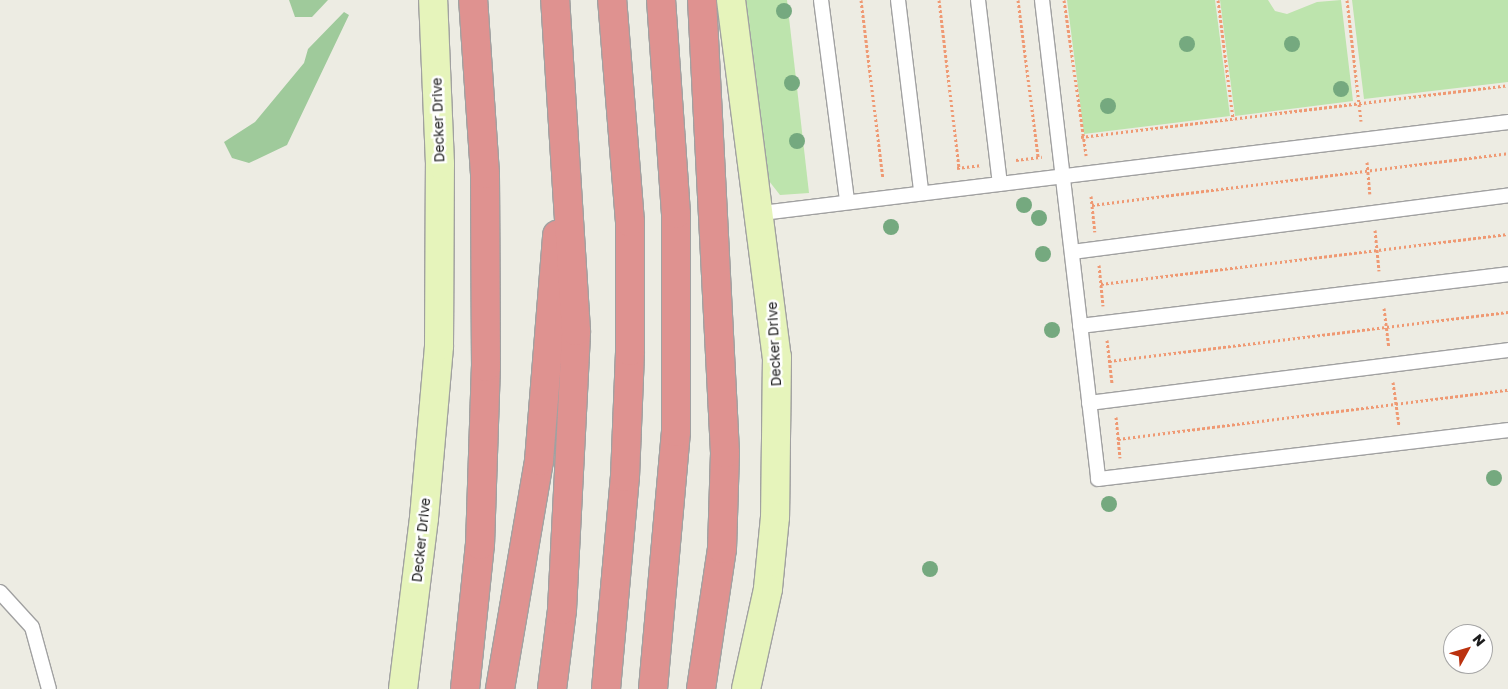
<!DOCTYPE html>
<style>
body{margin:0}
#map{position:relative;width:1508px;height:689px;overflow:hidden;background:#edece3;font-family:"Golos Text",sans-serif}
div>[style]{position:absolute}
.grass>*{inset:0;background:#bde4ad}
.forest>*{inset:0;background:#9fca9b}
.path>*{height:3px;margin-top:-1.5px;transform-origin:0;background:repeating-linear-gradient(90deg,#ef9973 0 2.5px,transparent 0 5px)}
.roads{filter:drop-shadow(1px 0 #a1a1a1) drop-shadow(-1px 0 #a1a1a1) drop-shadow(0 1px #a1a1a1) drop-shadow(0 -1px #a1a1a1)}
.lane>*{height:14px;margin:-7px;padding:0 7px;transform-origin:7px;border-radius:7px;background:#fff}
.secondary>*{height:28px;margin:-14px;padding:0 14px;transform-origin:14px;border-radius:14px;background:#e6f4bb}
.highway>*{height:28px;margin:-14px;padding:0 14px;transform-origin:14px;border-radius:14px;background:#df9290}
.trees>*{width:16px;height:16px;margin:-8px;border-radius:50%;background:#75a97f}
span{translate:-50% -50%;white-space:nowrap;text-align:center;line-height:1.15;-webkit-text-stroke:5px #fff;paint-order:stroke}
.street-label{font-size:14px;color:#1d1d1d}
.north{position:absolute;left:1443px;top:624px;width:50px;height:50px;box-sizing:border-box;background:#fff;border:1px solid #a5a5a5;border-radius:50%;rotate:51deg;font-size:14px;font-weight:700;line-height:20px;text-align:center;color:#1d1d1d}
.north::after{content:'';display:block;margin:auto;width:18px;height:22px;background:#bb320f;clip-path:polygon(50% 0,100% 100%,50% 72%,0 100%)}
</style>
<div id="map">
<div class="grass">
<i style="clip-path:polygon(744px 0,787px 0,809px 193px,780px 195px,769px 181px)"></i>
<i style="clip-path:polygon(1067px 0,1215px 0,1230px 116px,1084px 134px)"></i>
<i style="clip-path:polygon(1220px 0,1268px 0,1275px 11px,1287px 14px,1317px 2px,1341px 0,1353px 101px,1235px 116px)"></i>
<i style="clip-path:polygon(1352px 0,1508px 0,1508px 82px,1364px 99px)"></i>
</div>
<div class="forest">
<i style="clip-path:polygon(289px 0,328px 0,312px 17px,295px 17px)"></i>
<i style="clip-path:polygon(344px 12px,349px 15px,287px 145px,249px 163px,232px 158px,224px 142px,255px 122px,304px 63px,308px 49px)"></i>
</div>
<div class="path">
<i style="left:861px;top:0;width:179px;rotate:83deg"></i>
<i style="left:939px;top:0;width:169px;rotate:83.2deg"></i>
<i style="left:1018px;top:0;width:158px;rotate:82.7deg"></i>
<i style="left:1064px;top:0;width:157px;rotate:81.9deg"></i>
<i style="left:1218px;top:0;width:120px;rotate:82.8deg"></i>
<i style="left:1347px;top:0;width:122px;rotate:83.4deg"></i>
<i style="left:1081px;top:137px;width:430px;rotate:-6.9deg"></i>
<i style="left:1016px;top:160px;width:26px;rotate:-7deg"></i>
<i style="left:1367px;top:162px;width:32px;rotate:85deg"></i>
<i style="left:957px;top:168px;width:23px;rotate:-7deg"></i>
<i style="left:1091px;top:196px;width:36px;rotate:84deg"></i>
<i style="left:1092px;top:205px;width:419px;rotate:-7.1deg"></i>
<i style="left:1375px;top:230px;width:41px;rotate:84.4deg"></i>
<i style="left:1099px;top:265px;width:41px;rotate:84.4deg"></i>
<i style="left:1101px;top:284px;width:410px;rotate:-7deg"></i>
<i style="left:1384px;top:308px;width:39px;rotate:83deg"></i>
<i style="left:1107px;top:340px;width:43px;rotate:83.4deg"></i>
<i style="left:1109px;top:361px;width:402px;rotate:-7deg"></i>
<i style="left:1393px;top:382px;width:44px;rotate:82.2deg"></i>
<i style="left:1116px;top:417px;width:41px;rotate:84.4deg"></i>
<i style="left:1118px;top:439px;width:393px;rotate:-7.2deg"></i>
</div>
<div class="roads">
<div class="lane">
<i style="left:821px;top:0;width:202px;rotate:82.6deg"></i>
<i style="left:898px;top:0;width:192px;rotate:83.1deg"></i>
<i style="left:978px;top:0;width:185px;rotate:83.2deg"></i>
<i style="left:1042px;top:0;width:482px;rotate:83.3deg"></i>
<i style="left:1098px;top:479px;width:413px;rotate:-6.8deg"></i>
<i style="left:762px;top:213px;width:752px;rotate:-6.95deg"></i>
<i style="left:1072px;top:252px;width:440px;rotate:-7.4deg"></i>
<i style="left:1080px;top:326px;width:431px;rotate:-6.9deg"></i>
<i style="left:1089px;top:403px;width:422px;rotate:-7.2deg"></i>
<i style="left:0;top:592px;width:47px;rotate:47.6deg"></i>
<i style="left:32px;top:627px;width:64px;rotate:74.7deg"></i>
</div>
<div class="secondary">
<i style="left:731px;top:0;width:360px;rotate:82.7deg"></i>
<i style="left:777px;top:357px;width:160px;rotate:90.7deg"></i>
<i style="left:775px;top:517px;width:72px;rotate:95.6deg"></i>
<i style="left:768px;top:589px;width:102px;rotate:102.4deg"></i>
<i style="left:403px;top:689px;width:172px;rotate:-83deg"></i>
<i style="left:424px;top:518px;width:173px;rotate:-85deg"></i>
<i style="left:439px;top:346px;width:182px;rotate:-89.7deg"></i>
<i style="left:440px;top:164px;width:164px;rotate:-92.4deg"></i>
</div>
<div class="highway">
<i style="left:465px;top:689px;width:145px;rotate:-84.1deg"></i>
<i style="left:480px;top:545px;width:178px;rotate:-88.1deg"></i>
<i style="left:486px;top:367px;width:193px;rotate:-90.3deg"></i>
<i style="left:485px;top:174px;width:174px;rotate:-93.9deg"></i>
<i style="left:500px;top:689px;width:231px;rotate:-80.3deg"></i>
<i style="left:539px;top:461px;width:227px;rotate:-85.4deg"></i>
<i style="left:552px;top:689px;width:80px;rotate:-82.8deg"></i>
<i style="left:562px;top:610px;width:279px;rotate:-87.1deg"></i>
<i style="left:576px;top:331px;width:332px;rotate:-93.6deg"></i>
<i style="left:606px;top:689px;width:213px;rotate:-84.9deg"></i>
<i style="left:625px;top:477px;width:126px;rotate:-87.7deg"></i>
<i style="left:630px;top:351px;width:129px;rotate:-90deg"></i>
<i style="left:630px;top:222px;width:223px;rotate:-94.6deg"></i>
<i style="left:653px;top:689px;width:258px;rotate:-84.9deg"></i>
<i style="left:676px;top:432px;width:218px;rotate:-90deg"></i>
<i style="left:676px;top:214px;width:215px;rotate:-94deg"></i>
<i style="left:701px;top:689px;width:142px;rotate:-81.5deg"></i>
<i style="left:722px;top:549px;width:96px;rotate:-88.2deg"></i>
<i style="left:725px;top:453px;width:454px;rotate:-92.9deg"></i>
</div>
</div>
<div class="trees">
<i style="left:784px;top:11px"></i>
<i style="left:1187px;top:44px"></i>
<i style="left:1292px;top:44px"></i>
<i style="left:792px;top:83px"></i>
<i style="left:1341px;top:89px"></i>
<i style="left:1108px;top:106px"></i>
<i style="left:797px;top:141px"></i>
<i style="left:1024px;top:205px"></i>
<i style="left:1039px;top:218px"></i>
<i style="left:891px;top:227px"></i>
<i style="left:1043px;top:254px"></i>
<i style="left:1052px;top:330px"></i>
<i style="left:1494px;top:478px"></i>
<i style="left:1109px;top:504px"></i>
<i style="left:930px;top:569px"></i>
</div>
<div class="street-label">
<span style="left:438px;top:120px;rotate:-92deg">Decker Drive</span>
<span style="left:774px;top:344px;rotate:-93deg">Decker Drive</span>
<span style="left:421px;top:540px;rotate:-84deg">Decker Drive</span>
</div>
<div class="north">N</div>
</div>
